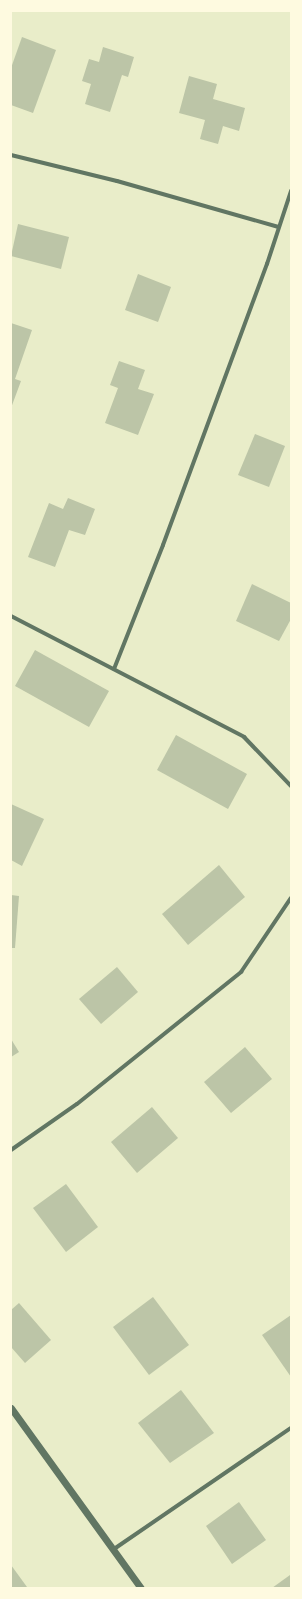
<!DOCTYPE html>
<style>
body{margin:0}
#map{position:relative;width:302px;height:1599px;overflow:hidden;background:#e9edc9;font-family:"Fira Sans",sans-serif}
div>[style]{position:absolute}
.building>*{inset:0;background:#bcc5a7}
.minor>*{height:4px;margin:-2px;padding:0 2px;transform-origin:2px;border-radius:2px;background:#617663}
.tertiary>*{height:7px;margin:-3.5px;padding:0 3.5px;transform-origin:3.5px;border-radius:3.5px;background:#617663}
span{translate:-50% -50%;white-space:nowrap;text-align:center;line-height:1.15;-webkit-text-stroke:3px #fefae0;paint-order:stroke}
.frame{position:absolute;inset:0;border:12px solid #fefae0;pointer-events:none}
</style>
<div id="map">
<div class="building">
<i style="clip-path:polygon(22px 37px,56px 50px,33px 113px,11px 105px,11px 68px)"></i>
<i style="clip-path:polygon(103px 47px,134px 57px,128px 77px,122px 75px,110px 112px,85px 104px,91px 84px,82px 81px,89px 59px,99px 62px)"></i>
<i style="clip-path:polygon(189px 76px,217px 84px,213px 99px,245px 108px,239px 131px,223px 126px,218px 144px,200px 139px,205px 120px,179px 113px)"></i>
<i style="clip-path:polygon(18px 224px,69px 237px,61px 269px,11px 256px)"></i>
<i style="clip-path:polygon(138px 274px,171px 287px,158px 322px,125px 310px)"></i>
<i style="clip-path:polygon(11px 323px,32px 330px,15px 379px,21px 381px,11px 408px)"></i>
<i style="clip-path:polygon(119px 361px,145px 370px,138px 389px,154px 394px,138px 435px,105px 423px,118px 388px,110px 385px)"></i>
<i style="clip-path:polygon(255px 434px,285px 446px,269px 487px,238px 475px)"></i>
<i style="clip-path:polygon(68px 498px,95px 509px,85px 535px,69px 530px,55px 567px,28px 557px,49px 503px,63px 509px)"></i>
<i style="clip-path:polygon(252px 584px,291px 603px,291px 619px,279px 641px,236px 621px)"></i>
<i style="clip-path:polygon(35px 650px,109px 691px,89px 727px,15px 686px)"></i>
<i style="clip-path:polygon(176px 735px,247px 774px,228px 809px,157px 770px)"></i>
<i style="clip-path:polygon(11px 804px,44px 819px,22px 866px,11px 860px)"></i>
<i style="clip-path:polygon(219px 865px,245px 897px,188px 945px,162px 914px)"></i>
<i style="clip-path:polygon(11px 895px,19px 896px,15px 948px,11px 948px)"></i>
<i style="clip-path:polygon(117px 967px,138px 992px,101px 1024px,79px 999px)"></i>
<i style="clip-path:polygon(11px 1039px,19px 1052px,11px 1057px)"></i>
<i style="clip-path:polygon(245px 1047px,272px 1079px,231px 1113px,204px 1082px)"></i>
<i style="clip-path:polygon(152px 1107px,178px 1138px,137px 1173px,111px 1142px)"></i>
<i style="clip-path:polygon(66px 1184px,98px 1227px,66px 1252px,33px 1208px)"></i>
<i style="clip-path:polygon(153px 1297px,189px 1345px,149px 1375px,113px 1327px)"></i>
<i style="clip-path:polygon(19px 1303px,51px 1340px,25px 1363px,11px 1347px,11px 1310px)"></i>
<i style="clip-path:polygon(291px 1315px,291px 1377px,262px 1335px)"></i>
<i style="clip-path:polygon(181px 1390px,214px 1433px,170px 1463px,138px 1423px)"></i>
<i style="clip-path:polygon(239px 1502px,266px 1540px,232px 1564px,206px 1526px)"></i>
<i style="clip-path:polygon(11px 1565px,27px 1587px,25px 1588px,11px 1588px)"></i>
<i style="clip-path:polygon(290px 1575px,291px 1588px,272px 1588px)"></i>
</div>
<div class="minor">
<i style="left:11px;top:155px;width:109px;rotate:13.8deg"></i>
<i style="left:117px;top:181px;width:168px;rotate:15.9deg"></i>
<i style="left:11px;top:616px;width:263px;rotate:27.4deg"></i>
<i style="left:244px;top:737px;width:68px;rotate:46.2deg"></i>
<i style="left:114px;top:669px;width:133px;rotate:-68.4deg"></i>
<i style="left:163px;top:545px;width:300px;rotate:-69.7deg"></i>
<i style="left:267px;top:264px;width:77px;rotate:-71.8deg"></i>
<i style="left:11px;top:1150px;width:80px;rotate:-34.9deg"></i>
<i style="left:77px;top:1104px;width:211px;rotate:-38.8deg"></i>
<i style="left:241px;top:972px;width:89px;rotate:-56deg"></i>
<i style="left:114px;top:1549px;width:214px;rotate:-34.4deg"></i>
</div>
<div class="tertiary">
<i style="left:11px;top:1408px;width:222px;rotate:54.2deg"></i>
</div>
<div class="frame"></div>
</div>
